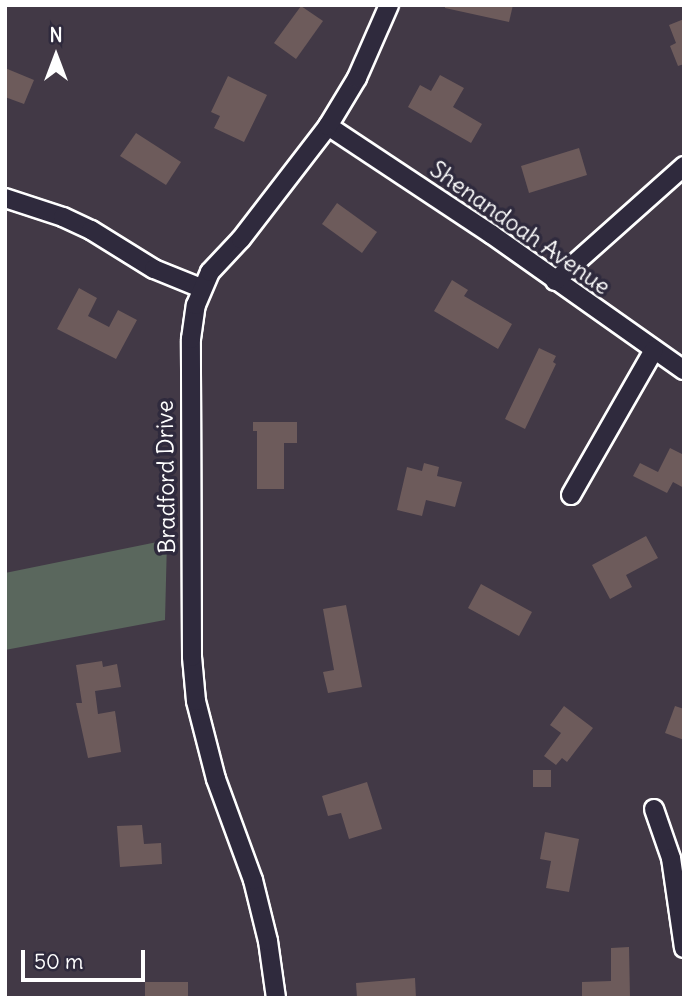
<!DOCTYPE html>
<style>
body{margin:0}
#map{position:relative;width:689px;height:1003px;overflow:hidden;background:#423946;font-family:Delius,sans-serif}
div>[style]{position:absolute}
.green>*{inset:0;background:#5a675d}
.building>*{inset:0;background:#6d5b5b}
.roads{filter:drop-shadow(2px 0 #fff) drop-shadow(-2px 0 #fff) drop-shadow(0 2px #fff) drop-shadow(0 -2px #fff)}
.minor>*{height:18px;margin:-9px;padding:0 9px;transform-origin:9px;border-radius:9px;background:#2f2a3d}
span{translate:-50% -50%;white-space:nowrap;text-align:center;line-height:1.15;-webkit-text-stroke:7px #2f2a3d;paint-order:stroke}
.street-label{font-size:23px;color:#fff}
.frame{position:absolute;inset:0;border:7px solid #fff;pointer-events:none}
.north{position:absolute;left:21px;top:21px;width:70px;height:70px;-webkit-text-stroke:5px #2f2a3d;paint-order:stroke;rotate:0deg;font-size:19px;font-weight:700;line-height:28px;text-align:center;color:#fff}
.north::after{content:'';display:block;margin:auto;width:24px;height:32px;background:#fff;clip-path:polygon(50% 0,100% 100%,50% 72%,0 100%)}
.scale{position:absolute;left:21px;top:950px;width:124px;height:32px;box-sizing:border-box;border:4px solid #fff;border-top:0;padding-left:9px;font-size:21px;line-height:24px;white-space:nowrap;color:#fff;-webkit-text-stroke:5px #2f2a3d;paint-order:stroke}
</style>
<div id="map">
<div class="green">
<i style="clip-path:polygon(167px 540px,165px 620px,5px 650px,5px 573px)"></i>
</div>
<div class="building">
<i style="clip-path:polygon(445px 5px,513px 5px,509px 22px,445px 8px)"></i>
<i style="clip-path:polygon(301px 6px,323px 21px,296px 59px,274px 43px)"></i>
<i style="clip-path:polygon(684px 19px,684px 64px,678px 66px,670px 46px,676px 43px,669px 25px)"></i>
<i style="clip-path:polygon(5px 68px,34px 80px,24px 104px,5px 97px)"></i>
<i style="clip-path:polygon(440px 75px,464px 88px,453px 107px,482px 124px,471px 143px,408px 107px,420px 85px,431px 91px)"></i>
<i style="clip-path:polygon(228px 76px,267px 95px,244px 142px,214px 128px,220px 116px,211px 112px)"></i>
<i style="clip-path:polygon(136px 133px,181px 162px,166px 185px,120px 156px)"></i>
<i style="clip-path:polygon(579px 148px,587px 175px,529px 193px,521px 166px)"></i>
<i style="clip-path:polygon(337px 203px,377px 232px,362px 253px,322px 224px)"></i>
<i style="clip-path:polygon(452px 280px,468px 290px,464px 296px,512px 324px,498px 349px,434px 311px)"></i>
<i style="clip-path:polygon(79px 288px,97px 298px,88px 316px,109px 327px,118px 310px,137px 320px,116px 359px,57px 329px)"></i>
<i style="clip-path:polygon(539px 348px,556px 356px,553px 362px,556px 364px,525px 429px,505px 419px)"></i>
<i style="clip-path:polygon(253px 422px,297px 422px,297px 443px,284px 443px,284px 489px,257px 489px,257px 431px,253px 431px)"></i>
<i style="clip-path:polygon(670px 448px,684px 455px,684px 488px,673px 482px,667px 493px,633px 476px,640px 463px,658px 472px)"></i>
<i style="clip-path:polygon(424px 463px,439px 467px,437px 476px,462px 482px,455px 507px,426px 500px,422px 516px,397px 510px,407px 467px,422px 471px)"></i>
<i style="clip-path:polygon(646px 536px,658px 558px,626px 575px,632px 587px,610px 599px,592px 565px)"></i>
<i style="clip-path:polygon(481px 584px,532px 612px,519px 636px,468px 608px)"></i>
<i style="clip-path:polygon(346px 605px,362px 687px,328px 693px,323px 672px,334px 670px,323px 609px)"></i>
<i style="clip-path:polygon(102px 661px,103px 667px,117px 664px,121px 687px,95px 691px,98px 714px,115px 711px,121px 752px,88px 758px,76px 703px,82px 703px,76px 665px)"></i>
<i style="clip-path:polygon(564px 706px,593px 728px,567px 762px,562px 758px,556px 765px,544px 756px,561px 733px,550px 725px)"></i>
<i style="clip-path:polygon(675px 706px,684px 709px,684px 740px,665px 733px)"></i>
<i style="clip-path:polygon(533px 770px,551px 770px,551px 787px,533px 787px)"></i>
<i style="clip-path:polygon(367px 782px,382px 829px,349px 839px,341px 813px,328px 816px,322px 796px)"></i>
<i style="clip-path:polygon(142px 825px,144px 844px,161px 843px,162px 864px,120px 867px,117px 826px)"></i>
<i style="clip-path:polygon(545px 832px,579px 839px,569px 892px,546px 888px,551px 861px,540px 859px)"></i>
<i style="clip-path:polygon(629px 947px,630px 998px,582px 998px,582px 982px,611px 981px,611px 948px)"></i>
<i style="clip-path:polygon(415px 978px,416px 998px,357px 998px,356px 983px)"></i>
<i style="clip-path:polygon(145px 982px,188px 982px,188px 998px,145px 998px)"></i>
</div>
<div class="roads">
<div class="minor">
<i style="left:328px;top:126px;width:196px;rotate:33.5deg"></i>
<i style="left:491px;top:234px;width:236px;rotate:35.2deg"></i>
<i style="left:5px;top:198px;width:61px;rotate:18.1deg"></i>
<i style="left:63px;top:217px;width:31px;rotate:25deg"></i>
<i style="left:91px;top:230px;width:74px;rotate:31.8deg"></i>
<i style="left:154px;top:269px;width:51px;rotate:22deg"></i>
<i style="left:555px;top:281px;width:173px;rotate:-41.7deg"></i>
<i style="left:571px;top:495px;width:167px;rotate:-60.2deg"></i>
<i style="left:654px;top:809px;width:52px;rotate:70.9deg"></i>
<i style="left:671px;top:858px;width:91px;rotate:81.8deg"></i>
<i style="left:276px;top:998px;width:58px;rotate:-98deg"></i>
<i style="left:268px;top:941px;width:63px;rotate:-103.8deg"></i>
<i style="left:253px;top:880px;width:108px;rotate:-110.1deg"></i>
<i style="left:216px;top:779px;width:81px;rotate:-104.4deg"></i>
<i style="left:196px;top:701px;width:44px;rotate:-95.2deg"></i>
<i style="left:192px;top:657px;width:318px;rotate:-90.2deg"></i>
<i style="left:191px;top:339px;width:34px;rotate:-82deg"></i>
<i style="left:196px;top:305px;width:36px;rotate:-67deg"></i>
<i style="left:210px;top:272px;width:45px;rotate:-46.8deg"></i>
<i style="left:241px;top:239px;width:143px;rotate:-52.4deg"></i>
<i style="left:328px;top:126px;width:56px;rotate:-58.9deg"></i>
<i style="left:357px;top:78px;width:80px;rotate:-66.3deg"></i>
</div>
</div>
<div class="street-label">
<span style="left:520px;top:228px;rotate:35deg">Shenandoah Avenue</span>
<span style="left:166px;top:477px;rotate:-91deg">Bradford Drive</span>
</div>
<div class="frame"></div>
<div class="north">N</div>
<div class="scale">50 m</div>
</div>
